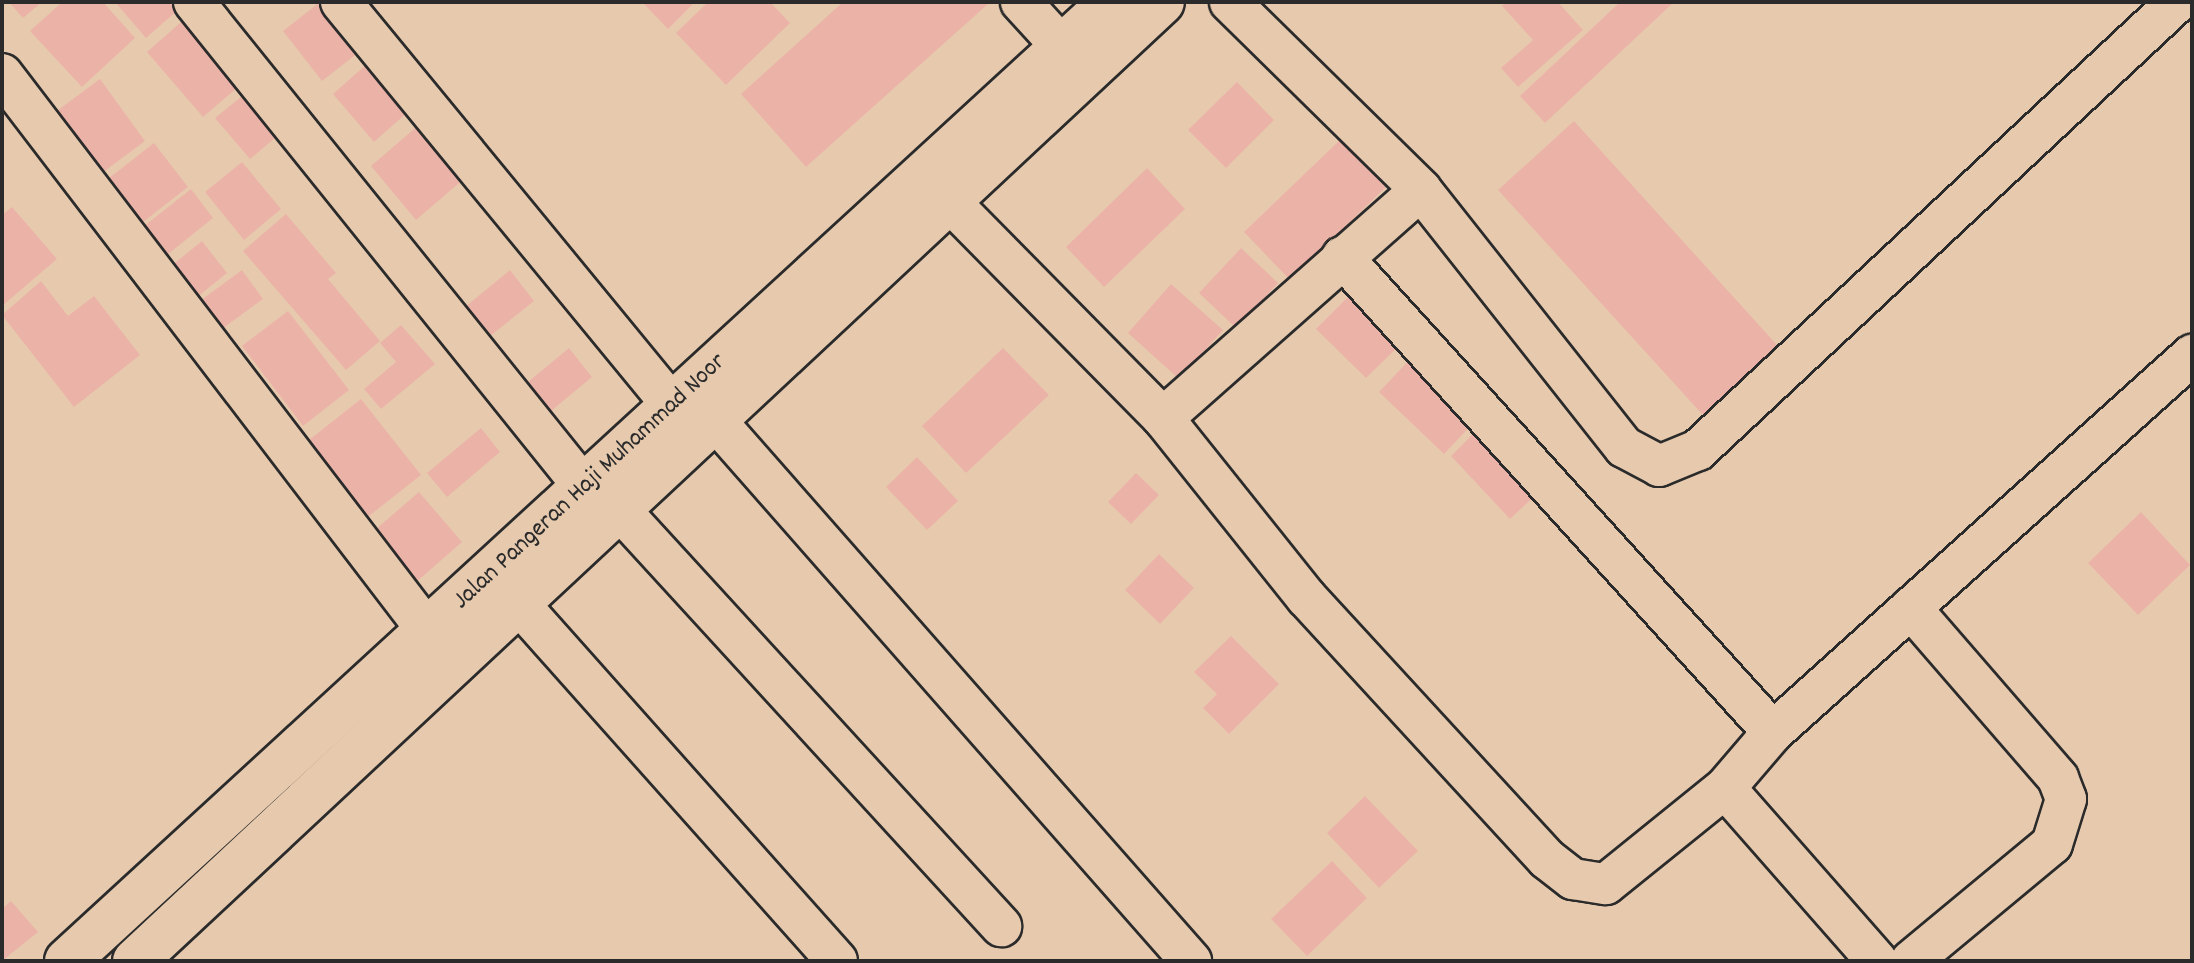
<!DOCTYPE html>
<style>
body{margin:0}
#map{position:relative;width:2194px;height:963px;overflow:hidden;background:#e7caae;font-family:Dekko,sans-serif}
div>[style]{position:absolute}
.building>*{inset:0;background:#ebb3a7}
.roads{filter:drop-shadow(2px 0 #2b2b2b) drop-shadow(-2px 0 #2b2b2b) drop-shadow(0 2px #2b2b2b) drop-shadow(0 -2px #2b2b2b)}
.minor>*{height:40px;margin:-20px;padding:0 20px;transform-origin:20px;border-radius:20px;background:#e7caae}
.major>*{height:44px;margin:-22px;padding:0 22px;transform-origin:22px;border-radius:22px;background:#e7caae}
span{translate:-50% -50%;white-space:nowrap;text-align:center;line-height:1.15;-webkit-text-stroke:8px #e7caae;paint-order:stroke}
.street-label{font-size:26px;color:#2b2b2b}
.frame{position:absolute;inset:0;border:4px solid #2b2b2b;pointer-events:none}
</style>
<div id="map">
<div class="building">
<i style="clip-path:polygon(9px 2px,42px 2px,23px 18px)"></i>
<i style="clip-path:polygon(62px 2px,103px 2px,135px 38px,82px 87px,30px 31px)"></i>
<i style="clip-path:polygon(115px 2px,187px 2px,146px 38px)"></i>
<i style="clip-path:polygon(320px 2px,363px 49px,322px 81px,283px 31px)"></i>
<i style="clip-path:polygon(642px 2px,695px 2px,668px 29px)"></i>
<i style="clip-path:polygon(708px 2px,770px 2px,790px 23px,726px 85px,676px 33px)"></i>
<i style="clip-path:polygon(843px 2px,988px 4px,806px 167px,741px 94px)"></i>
<i style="clip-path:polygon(1506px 2px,1558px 2px,1583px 30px,1518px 87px,1501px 68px,1533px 40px,1502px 6px)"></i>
<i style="clip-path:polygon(1620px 2px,1674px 2px,1545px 123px,1520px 96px)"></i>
<i style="clip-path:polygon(188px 16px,245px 81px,203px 117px,147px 52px)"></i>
<i style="clip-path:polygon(368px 63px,409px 111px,374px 142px,333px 94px)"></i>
<i style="clip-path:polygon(100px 79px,145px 141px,94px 179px,50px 116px)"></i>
<i style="clip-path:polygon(1237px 82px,1274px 120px,1226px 168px,1188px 130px)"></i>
<i style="clip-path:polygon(247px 92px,281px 133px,250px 159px,215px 118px)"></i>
<i style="clip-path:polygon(1574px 121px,1787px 356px,1712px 425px,1498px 190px)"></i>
<i style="clip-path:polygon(421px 123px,466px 177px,416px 220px,371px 166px)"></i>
<i style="clip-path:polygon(1342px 138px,1387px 186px,1290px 280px,1244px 232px)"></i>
<i style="clip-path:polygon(154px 143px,188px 187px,138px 226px,104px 182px)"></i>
<i style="clip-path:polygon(242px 162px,281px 209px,244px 240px,205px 192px)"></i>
<i style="clip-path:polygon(1147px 168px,1185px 209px,1104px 287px,1066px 247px)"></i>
<i style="clip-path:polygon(191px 189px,213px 218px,157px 263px,134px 234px)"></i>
<i style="clip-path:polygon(12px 207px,57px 259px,2px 306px,2px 215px)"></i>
<i style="clip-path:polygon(286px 214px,336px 273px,328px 279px,380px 341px,346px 370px,243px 251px)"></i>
<i style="clip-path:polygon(202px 241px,227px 273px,186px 306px,160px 275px)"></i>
<i style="clip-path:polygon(1241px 248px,1278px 283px,1236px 328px,1199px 293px)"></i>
<i style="clip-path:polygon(242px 270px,263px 299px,222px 329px,201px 300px)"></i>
<i style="clip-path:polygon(510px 270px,534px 301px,489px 337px,465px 307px)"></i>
<i style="clip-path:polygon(41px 281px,68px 316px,94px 296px,140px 355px,74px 407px,2px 315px)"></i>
<i style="clip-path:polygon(1171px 284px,1223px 330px,1179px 379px,1128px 333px)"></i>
<i style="clip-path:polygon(1356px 289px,1406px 339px,1366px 378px,1316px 329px)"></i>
<i style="clip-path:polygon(288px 311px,349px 390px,303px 426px,242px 346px)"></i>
<i style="clip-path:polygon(401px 325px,435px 364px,381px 409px,364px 389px,396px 362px,380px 343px)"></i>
<i style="clip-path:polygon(569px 348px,592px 377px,545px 416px,522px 387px)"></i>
<i style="clip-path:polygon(1003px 348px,1049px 395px,966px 473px,922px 426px)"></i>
<i style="clip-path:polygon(1412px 357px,1477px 419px,1444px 454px,1379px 392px)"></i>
<i style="clip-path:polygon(361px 399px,421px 475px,355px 527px,295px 451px)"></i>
<i style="clip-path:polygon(481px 428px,500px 452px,447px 497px,427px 473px)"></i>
<i style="clip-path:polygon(1479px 428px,1539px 492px,1510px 519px,1451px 456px)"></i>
<i style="clip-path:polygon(917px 457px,958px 501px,927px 530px,886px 487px)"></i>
<i style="clip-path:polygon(1136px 473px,1159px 495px,1131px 524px,1108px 502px)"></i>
<i style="clip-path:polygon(419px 492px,462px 542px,406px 591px,362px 541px)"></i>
<i style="clip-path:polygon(2141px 512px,2190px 565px,2138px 615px,2088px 563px)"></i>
<i style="clip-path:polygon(1159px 554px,1194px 588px,1160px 624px,1125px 590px)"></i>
<i style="clip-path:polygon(1231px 636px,1279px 684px,1229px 734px,1203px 708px,1217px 694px,1194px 672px)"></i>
<i style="clip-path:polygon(1365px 796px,1418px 851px,1379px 888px,1327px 833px)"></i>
<i style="clip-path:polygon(1332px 861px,1367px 898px,1307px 956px,1271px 919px)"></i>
<i style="clip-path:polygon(11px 901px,38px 932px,2px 961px,2px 909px)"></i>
</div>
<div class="roads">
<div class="minor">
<i style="left:194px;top:2px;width:622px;rotate:51.2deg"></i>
<i style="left:341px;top:2px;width:522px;rotate:50.6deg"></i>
<i style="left:1021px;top:2px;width:62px;rotate:47.6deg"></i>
<i style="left:1230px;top:2px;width:268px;rotate:44.5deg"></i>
<i style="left:1421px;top:190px;width:328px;rotate:51.7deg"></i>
<i style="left:1624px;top:447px;width:40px;rotate:28deg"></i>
<i style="left:1659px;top:466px;width:42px;rotate:-22.3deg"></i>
<i style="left:1698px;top:450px;width:656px;rotate:-43.08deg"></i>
<i style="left:2px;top:74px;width:705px;rotate:52.61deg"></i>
<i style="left:950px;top:202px;width:303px;rotate:45.4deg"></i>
<i style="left:1163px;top:418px;width:229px;rotate:51.4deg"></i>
<i style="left:1306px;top:597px;width:356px;rotate:47.4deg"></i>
<i style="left:1547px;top:859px;width:33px;rotate:38deg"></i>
<i style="left:1573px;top:879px;width:33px;rotate:9deg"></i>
<i style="left:1606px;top:884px;width:153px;rotate:-38.9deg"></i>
<i style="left:1725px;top:788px;width:74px;rotate:-49.4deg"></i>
<i style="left:1773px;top:732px;width:564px;rotate:-41.98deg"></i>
<i style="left:1342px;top:257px;width:641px;rotate:47.78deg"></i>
<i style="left:1163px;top:418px;width:344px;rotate:-41.5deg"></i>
<i style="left:715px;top:420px;width:721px;rotate:48.66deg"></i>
<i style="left:619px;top:509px;width:566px;rotate:47.51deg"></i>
<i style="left:519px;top:604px;width:478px;rotate:48.3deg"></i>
<i style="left:1725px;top:788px;width:230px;rotate:48.7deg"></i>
<i style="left:1911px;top:961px;width:183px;rotate:-39.7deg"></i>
<i style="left:2052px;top:844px;width:47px;rotate:-72.7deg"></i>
<i style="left:2066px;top:799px;width:22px;rotate:-111deg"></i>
<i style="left:2058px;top:778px;width:225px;rotate:-130.9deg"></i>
</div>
<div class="major">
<i style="left:67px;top:961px;width:1418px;rotate:-42.57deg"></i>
<i style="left:135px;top:961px;width:1405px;rotate:-43.04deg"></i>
</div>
</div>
<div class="street-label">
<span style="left:590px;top:482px;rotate:-43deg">Jalan Pangeran Haji Muhammad Noor</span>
</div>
<div class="frame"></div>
</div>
